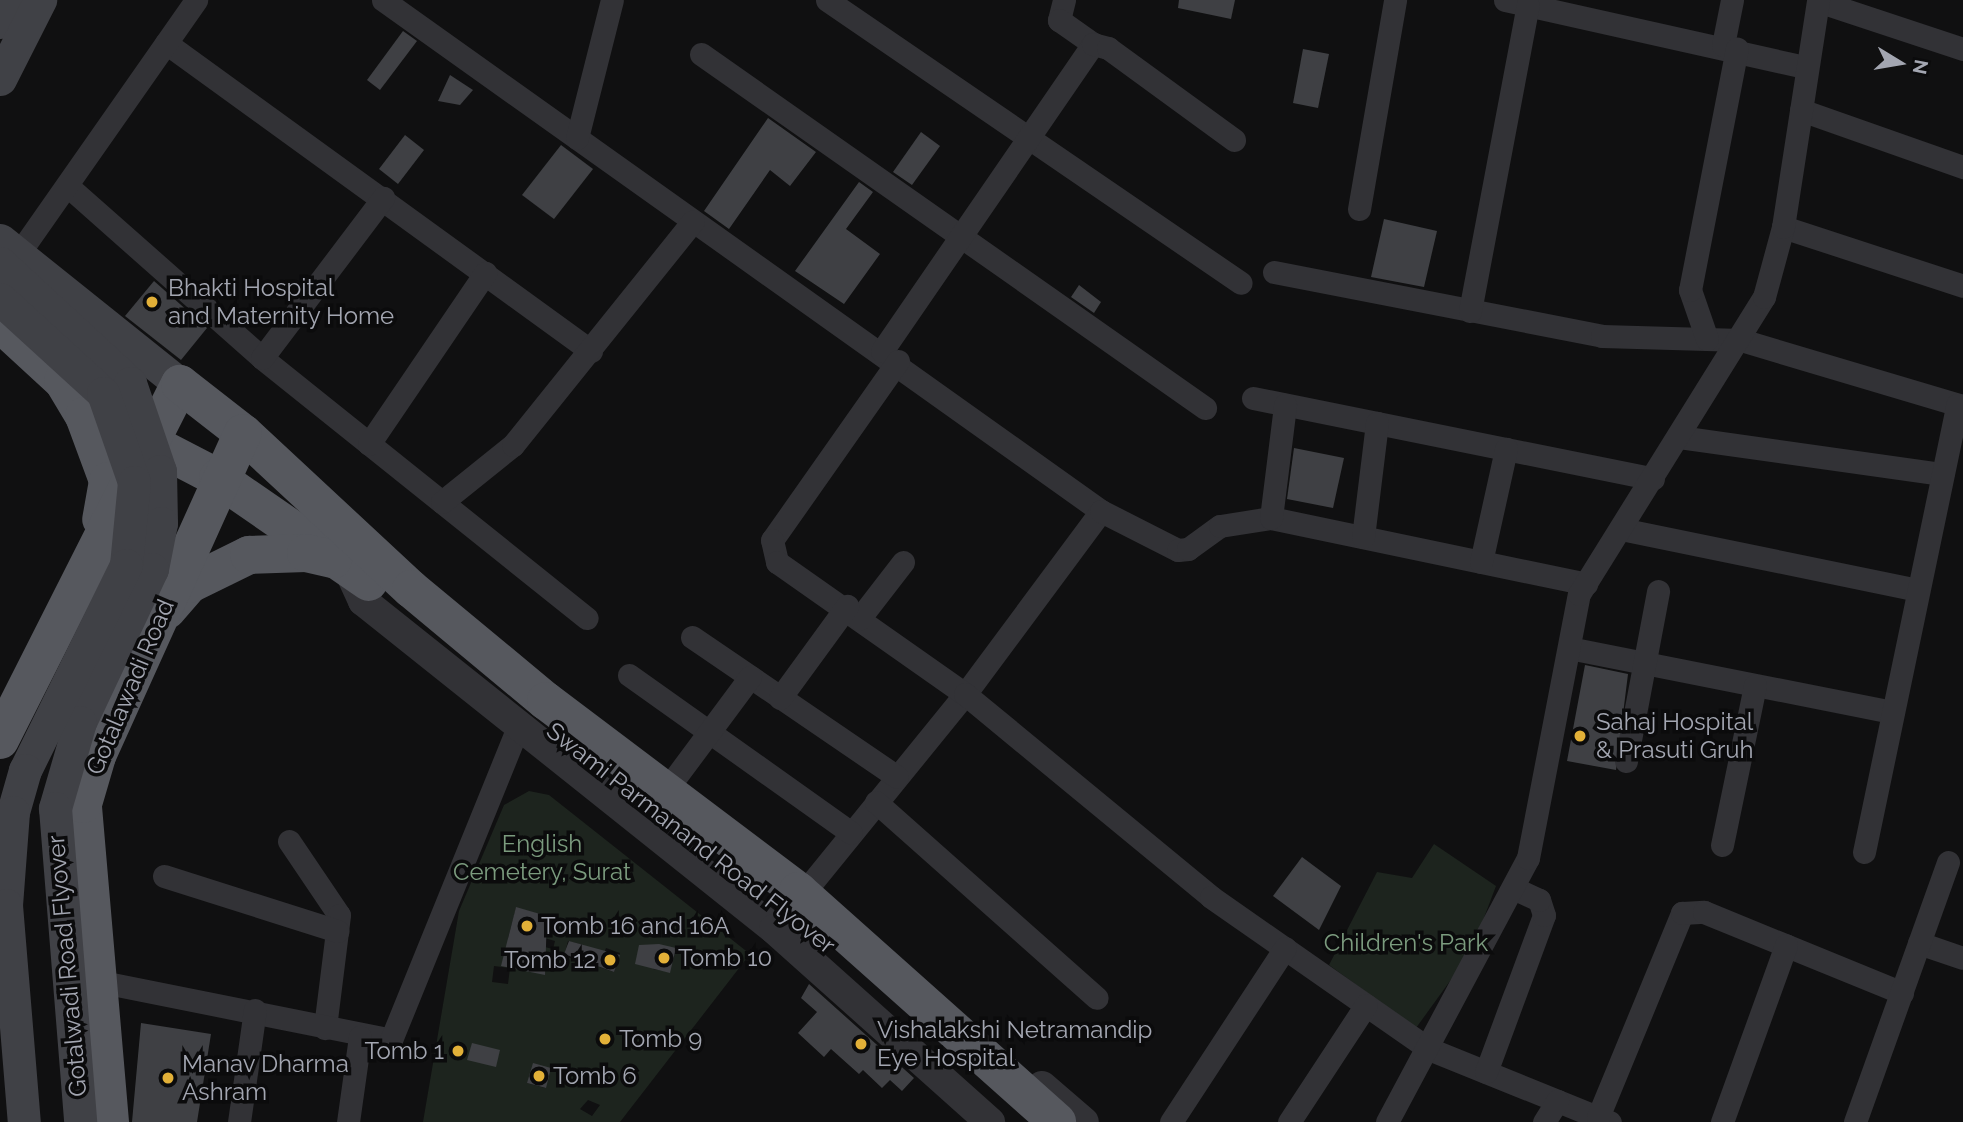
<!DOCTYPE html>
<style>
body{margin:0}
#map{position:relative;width:1963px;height:1122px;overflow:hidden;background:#101011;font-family:Raleway,sans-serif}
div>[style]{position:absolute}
.green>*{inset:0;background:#1d241e}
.building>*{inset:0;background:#3f4044}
.minor>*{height:23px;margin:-11.5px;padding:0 11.5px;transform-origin:11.5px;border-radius:11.5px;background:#323236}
.tertiary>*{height:30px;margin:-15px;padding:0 15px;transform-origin:15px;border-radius:15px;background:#323236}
.secondary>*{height:33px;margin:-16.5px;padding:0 16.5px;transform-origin:16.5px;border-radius:16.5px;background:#404146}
.trunk>*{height:38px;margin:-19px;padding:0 19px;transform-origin:19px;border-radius:19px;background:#56585e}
.secondary-bridge>*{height:33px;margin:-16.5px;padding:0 16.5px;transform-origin:16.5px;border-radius:16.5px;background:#404146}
.trunk-bridge>*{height:38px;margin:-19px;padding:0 19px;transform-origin:19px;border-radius:19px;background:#56585e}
.dots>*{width:19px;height:19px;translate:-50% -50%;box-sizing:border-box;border:4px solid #0b0b0c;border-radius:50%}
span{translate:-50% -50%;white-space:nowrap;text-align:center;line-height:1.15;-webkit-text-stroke:7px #0b0b0c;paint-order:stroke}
.poi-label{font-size:24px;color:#a3a6b1}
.left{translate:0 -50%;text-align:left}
.right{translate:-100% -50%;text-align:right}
.street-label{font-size:24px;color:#a3a6b1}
.park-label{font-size:24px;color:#7b9b7e}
.north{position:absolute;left:1865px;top:28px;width:70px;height:70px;-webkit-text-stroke:5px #0b0b0c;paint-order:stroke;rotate:101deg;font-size:19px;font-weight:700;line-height:28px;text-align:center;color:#a3a6b1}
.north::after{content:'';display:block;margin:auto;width:24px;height:32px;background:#a3a6b1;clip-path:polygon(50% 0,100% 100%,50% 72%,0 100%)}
</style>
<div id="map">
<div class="green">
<i style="clip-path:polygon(evenodd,529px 791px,549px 795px,750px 954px,620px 1122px,423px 1122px,459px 911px,504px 805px,529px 791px,516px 908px,547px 916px,541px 937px,555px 941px,553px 949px,508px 938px,516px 908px,529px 791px,568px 941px,583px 945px,579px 961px,564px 956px,568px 941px,529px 791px,606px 948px,620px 953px,614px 972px,599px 967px,606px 948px,529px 791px,676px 949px,670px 972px,653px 969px,676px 949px,529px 791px,494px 966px,510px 968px,508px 984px,492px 982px,494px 966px,529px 791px,551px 1068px,545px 1088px,527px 1083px,551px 1068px,529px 791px,588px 1100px,600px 1105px,592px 1116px,580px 1109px,588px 1100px)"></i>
<i style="clip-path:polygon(1434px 844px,1496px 886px,1471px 952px,1416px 1028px,1329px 965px,1377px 872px,1412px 878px)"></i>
</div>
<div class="building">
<i style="clip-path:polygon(1179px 0,1235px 0,1231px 19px,1178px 8px)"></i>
<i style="clip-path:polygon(403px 31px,417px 41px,380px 90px,367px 80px)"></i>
<i style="clip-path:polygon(1303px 49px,1329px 54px,1318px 108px,1293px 103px)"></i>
<i style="clip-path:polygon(450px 75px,473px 90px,460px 105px,438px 101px)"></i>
<i style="clip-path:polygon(768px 118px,816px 152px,790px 186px,770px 170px,729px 229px,704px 211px)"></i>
<i style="clip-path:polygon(921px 132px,940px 146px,912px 185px,893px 172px)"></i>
<i style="clip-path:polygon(405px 135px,424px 150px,398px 184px,379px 169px)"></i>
<i style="clip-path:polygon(561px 145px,593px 169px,554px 219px,522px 195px)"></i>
<i style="clip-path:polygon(859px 182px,873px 192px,846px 229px,880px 254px,844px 304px,795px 271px)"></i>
<i style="clip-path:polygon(1384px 219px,1437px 231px,1424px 287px,1371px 277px)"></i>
<i style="clip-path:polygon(154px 281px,207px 328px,181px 360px,125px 316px)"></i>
<i style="clip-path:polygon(1079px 285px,1101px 302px,1094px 313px,1071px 297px)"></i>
<i style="clip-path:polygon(1294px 448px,1344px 458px,1333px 508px,1287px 499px)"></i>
<i style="clip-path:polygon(1585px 665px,1628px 674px,1616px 770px,1567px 761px)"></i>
<i style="clip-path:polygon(1302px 857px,1341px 886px,1319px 930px,1273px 896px)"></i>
<i style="clip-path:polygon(516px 907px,547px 916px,545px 975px,501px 966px)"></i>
<i style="clip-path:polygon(569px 941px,620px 955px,614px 972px,564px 954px)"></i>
<i style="clip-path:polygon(659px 944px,676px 948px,670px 973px,635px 964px,639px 945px)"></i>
<i style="clip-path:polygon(809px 984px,914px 1078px,902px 1091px,890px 1080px,882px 1088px,863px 1070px,859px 1074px,831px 1049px,824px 1057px,798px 1033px,817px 1012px,801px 998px)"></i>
<i style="clip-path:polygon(141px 1023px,211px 1034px,197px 1122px,132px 1122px)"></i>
<i style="clip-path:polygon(472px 1043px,500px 1050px,496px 1067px,467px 1060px)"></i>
<i style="clip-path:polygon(533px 1063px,551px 1068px,546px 1088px,527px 1083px)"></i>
</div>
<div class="minor">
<i style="left:383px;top:0;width:881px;rotate:35.44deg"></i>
<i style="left:1101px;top:511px;width:228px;rotate:126.6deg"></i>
<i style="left:965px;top:694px;width:303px;rotate:129.1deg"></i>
<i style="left:827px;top:0;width:501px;rotate:34.36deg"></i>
<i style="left:1064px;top:0;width:21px;rotate:104deg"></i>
<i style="left:1059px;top:20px;width:42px;rotate:35.2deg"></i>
<i style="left:1505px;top:0;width:306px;rotate:12.6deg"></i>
<i style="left:1818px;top:1px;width:153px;rotate:18.3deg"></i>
<i style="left:166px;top:43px;width:525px;rotate:35.93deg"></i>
<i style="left:1723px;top:45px;width:46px;rotate:-78.7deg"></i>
<i style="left:701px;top:54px;width:616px;rotate:35.08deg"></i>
<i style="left:1801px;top:110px;width:172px;rotate:19.4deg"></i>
<i style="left:577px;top:138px;width:142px;rotate:-75.8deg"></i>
<i style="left:70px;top:188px;width:256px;rotate:41.5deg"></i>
<i style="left:262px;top:358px;width:416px;rotate:38.7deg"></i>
<i style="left:1359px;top:209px;width:212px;rotate:-80.2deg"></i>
<i style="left:1783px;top:227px;width:189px;rotate:18.1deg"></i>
<i style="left:19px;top:253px;width:309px;rotate:-55deg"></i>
<i style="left:1274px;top:272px;width:334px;rotate:11deg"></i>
<i style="left:1602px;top:336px;width:139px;rotate:1.6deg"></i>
<i style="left:1741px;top:340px;width:232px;rotate:16.6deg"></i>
<i style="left:1470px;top:311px;width:311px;rotate:-79.3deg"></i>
<i style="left:1707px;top:339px;width:52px;rotate:-109.1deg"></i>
<i style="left:1690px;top:290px;width:246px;rotate:-79deg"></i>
<i style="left:882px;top:351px;width:373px;rotate:-55.5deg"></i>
<i style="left:1093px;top:44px;width:16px;rotate:15deg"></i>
<i style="left:1108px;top:48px;width:156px;rotate:36.1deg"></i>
<i style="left:262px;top:358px;width:201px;rotate:-52.9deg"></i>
<i style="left:898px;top:361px;width:219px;rotate:125.1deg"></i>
<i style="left:772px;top:540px;width:23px;rotate:77deg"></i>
<i style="left:777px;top:562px;width:230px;rotate:35.1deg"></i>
<i style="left:965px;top:694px;width:319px;rotate:39.5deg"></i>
<i style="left:1211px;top:897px;width:266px;rotate:34.9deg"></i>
<i style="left:1429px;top:1049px;width:195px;rotate:22deg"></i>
<i style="left:1253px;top:398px;width:408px;rotate:11.4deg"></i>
<i style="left:1679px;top:437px;width:266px;rotate:8deg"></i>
<i style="left:369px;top:444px;width:207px;rotate:-55.8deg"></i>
<i style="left:442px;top:502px;width:91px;rotate:-38.8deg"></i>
<i style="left:513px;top:445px;width:287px;rotate:-51.2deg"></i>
<i style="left:1101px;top:511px;width:86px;rotate:26.9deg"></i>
<i style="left:1178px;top:550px;width:10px;rotate:-6deg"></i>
<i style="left:1188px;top:549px;width:39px;rotate:-36deg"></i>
<i style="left:1220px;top:526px;width:52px;rotate:-8.9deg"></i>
<i style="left:1271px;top:518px;width:322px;rotate:11.8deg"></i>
<i style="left:1271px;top:518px;width:114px;rotate:-82.9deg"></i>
<i style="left:1621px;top:529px;width:303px;rotate:11.6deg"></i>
<i style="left:1363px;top:537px;width:115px;rotate:-83deg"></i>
<i style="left:1481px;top:562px;width:116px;rotate:-77.5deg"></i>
<i style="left:859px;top:619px;width:72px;rotate:-52.3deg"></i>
<i style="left:692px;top:637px;width:248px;rotate:34.3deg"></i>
<i style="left:1569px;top:648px;width:330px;rotate:11.2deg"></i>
<i style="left:629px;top:675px;width:272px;rotate:35.4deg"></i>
<i style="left:780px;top:698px;width:114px;rotate:-53.9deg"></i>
<i style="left:1626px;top:761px;width:173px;rotate:-79.3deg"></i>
<i style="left:675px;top:778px;width:126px;rotate:-53.4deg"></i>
<i style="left:876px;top:802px;width:295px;rotate:41.6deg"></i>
<i style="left:289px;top:841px;width:89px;rotate:56deg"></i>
<i style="left:339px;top:915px;width:114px;rotate:97.1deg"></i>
<i style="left:1722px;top:845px;width:163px;rotate:-78.3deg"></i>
<i style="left:1864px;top:852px;width:457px;rotate:-78.2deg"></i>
<i style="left:164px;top:876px;width:182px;rotate:17.6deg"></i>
<i style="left:1919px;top:943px;width:46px;rotate:18.8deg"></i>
<i style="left:97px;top:981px;width:300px;rotate:11.3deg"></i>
<i style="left:391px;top:1040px;width:336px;rotate:-67.9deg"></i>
<i style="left:1486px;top:1072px;width:167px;rotate:-69.7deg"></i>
<i style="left:1544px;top:915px;width:16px;rotate:-108deg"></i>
<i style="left:1539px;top:900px;width:29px;rotate:-155deg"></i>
<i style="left:1598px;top:1117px;width:221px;rotate:-67.6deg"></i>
<i style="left:1682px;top:913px;width:22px;rotate:-3deg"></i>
<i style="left:1704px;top:912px;width:214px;rotate:22.2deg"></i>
<i style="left:239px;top:1122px;width:113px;rotate:-81.9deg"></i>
<i style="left:348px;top:1122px;width:86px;rotate:-82deg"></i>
<i style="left:1171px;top:1122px;width:208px;rotate:-56.8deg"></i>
<i style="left:1289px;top:1122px;width:140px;rotate:-56.7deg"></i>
<i style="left:1387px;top:1122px;width:299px;rotate:-61.9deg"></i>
<i style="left:1528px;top:858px;width:269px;rotate:-79.1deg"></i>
<i style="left:1579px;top:594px;width:350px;rotate:-58.1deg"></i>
<i style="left:1764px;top:297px;width:73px;rotate:-74.8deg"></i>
<i style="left:1783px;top:227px;width:230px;rotate:-81.2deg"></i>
<i style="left:1544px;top:1122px;width:25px;rotate:-58deg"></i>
<i style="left:1722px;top:1122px;width:188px;rotate:-70.1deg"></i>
<i style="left:1855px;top:1122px;width:276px;rotate:-70.3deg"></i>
</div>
<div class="tertiary">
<i style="left:346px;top:564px;width:41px;rotate:65.3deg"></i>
<i style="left:363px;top:601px;width:526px;rotate:38.59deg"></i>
<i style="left:774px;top:929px;width:290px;rotate:41.8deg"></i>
<i style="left:1042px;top:1086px;width:55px;rotate:40.6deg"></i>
</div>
<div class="secondary">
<i style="left:0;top:22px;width:25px;rotate:-63deg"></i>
<i style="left:0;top:79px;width:89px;rotate:-63.1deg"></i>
<i style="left:0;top:240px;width:231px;rotate:38.7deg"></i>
</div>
<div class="trunk">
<i style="left:2px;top:325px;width:83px;rotate:42.6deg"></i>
<i style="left:63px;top:381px;width:41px;rotate:59deg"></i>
<i style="left:84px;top:416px;width:69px;rotate:69.7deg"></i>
<i style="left:108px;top:481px;width:39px;rotate:100deg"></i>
<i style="left:147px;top:441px;width:80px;rotate:27.5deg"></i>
<i style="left:218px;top:478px;width:183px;rotate:34.6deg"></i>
<i style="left:167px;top:610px;width:35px;rotate:-49deg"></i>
<i style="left:190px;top:584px;width:66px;rotate:-26.2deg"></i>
<i style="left:249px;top:555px;width:57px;rotate:-2deg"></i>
<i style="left:306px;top:553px;width:28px;rotate:13deg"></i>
<i style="left:0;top:740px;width:399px;rotate:-63.2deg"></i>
<i style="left:180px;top:384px;width:80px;rotate:37.9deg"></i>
<i style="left:243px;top:433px;width:229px;rotate:42.9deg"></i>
<i style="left:110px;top:1122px;width:319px;rotate:-94.9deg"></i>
<i style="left:83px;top:804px;width:50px;rotate:-73.7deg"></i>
<i style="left:97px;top:756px;width:354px;rotate:-65.7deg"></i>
</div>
<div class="secondary-bridge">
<i style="left:0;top:263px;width:177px;rotate:42.7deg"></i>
<i style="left:130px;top:383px;width:93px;rotate:71.2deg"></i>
<i style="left:160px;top:471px;width:52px;rotate:88.9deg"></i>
<i style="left:161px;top:523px;width:47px;rotate:101.1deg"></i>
<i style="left:152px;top:569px;width:169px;rotate:115.2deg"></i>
<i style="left:80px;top:722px;width:90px;rotate:106.2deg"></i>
<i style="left:55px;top:808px;width:315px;rotate:85.4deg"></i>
<i style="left:0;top:299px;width:139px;rotate:42.4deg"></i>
<i style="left:103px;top:393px;width:94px;rotate:70.8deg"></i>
<i style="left:134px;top:482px;width:83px;rotate:95.5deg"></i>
<i style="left:126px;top:565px;width:229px;rotate:116.2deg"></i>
<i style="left:25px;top:770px;width:44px;rotate:105.9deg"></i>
<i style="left:13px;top:812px;width:93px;rotate:94.3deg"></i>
<i style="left:6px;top:905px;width:218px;rotate:85.3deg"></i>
</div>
<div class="trunk-bridge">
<i style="left:411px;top:589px;width:175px;rotate:39.7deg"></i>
<i style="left:546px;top:701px;width:316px;rotate:37deg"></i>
<i style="left:798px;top:891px;width:347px;rotate:41.7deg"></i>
</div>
<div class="dots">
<i style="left:152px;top:302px;background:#e2b038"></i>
<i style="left:1580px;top:736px;background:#e2b038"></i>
<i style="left:527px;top:926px;background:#e2b038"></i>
<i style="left:664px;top:958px;background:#e2b038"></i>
<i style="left:610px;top:960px;background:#e2b038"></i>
<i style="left:605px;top:1039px;background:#e2b038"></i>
<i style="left:861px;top:1044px;background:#e2b038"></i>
<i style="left:458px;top:1051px;background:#e2b038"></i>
<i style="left:539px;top:1076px;background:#e2b038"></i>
<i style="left:168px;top:1078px;background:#e2b038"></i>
</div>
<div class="poi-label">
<span class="left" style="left:168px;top:302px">Bhakti Hospital<br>and Maternity Home</span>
<span class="left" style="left:1596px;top:736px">Sahaj Hospital<br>&amp; Prasuti Gruh</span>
<span class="left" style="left:541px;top:926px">Tomb 16 and 16A</span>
<span class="left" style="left:678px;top:958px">Tomb 10</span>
<span class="right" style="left:596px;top:960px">Tomb 12</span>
<span class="left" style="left:877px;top:1044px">Vishalakshi Netramandip<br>Eye Hospital</span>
<span class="left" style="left:619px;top:1039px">Tomb 9</span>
<span class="right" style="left:444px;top:1051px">Tomb 1</span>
<span class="left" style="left:182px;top:1078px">Manav Dharma<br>Ashram</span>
<span class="left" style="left:553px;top:1076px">Tomb 6</span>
</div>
<div class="street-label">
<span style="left:130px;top:687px;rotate:-67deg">Gotalawadi Road</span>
<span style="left:691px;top:838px;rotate:38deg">Swami Parmanand Road Flyover</span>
<span style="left:67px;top:966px;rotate:-95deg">Gotalwadi Road Flyover</span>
</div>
<div class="park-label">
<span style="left:542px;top:858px">English<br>Cemetery, Surat</span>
<span style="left:1406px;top:943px">Children's Park</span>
</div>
<div class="north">N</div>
</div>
